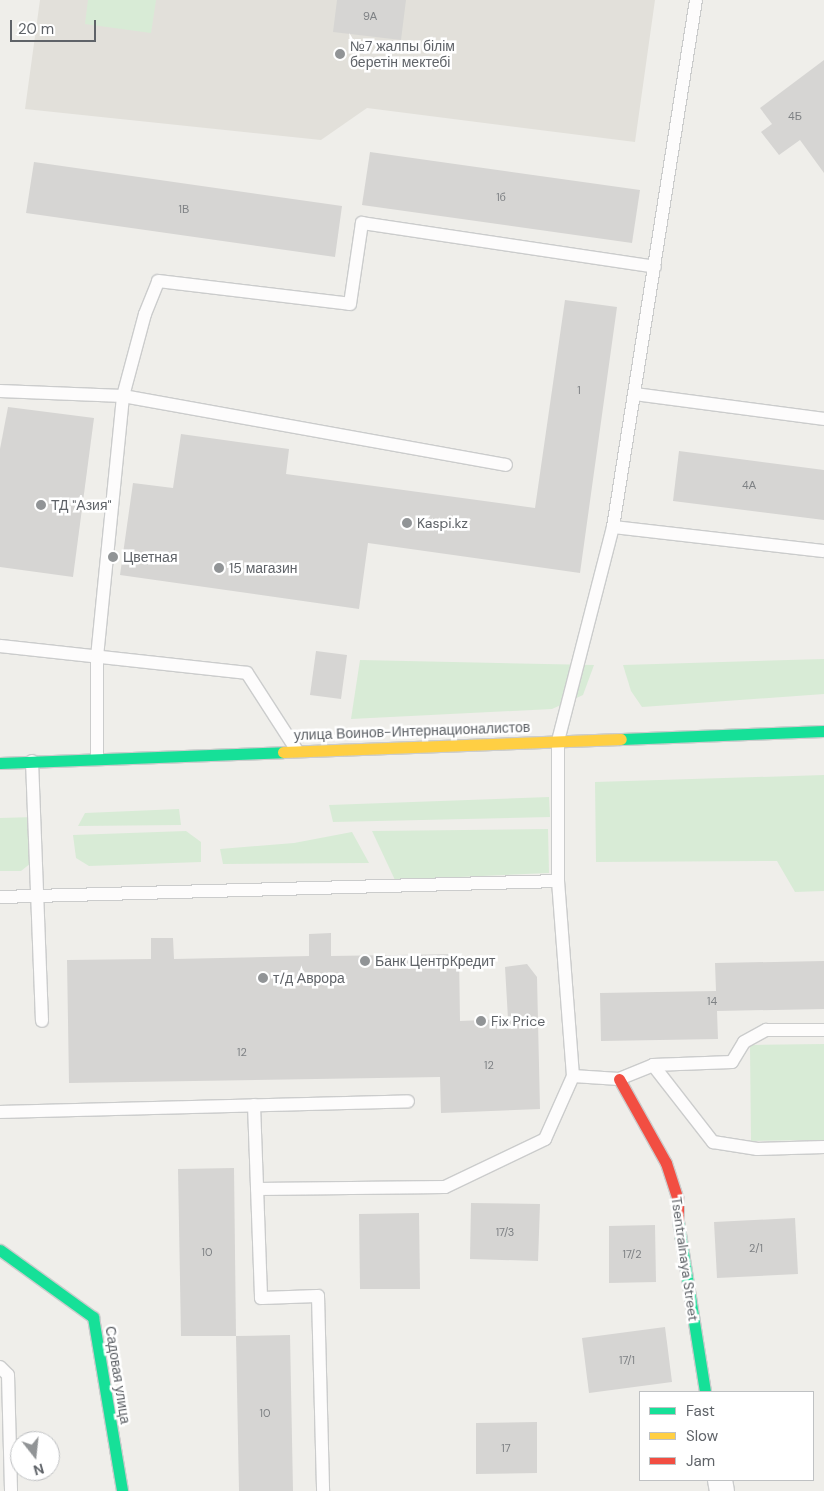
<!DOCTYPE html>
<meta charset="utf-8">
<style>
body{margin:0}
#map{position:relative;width:824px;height:1491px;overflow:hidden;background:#efeeea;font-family:"DM Sans",sans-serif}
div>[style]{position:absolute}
.education>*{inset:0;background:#e2e0da}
.green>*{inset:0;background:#d8ebd6}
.building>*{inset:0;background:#d6d5d3}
.roads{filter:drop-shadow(1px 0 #cbcccc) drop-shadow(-1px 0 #cbcccc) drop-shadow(0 1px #cbcccc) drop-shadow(0 -1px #cbcccc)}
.lane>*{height:12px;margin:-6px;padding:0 6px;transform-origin:6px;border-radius:6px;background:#fdfcfc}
.street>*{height:24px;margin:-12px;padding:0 12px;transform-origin:12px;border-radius:12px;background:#fdfcfc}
.fast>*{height:11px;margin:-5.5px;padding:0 5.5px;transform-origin:5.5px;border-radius:5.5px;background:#16e098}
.slow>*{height:11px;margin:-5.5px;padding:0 5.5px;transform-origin:5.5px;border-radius:5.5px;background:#ffcf43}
.jam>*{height:11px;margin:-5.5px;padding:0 5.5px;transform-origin:5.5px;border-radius:5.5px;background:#f24e42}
.dots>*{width:14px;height:14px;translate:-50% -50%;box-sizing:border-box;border:2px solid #fff;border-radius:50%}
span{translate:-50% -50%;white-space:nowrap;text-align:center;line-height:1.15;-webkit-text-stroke:5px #fff;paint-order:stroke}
.number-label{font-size:11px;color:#7e8184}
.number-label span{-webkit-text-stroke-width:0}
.poi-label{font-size:14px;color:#5f6368}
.left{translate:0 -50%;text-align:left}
.street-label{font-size:14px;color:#5f6368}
.legend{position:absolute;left:639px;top:1391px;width:175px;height:90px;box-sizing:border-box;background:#fff;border:1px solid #bfc1c3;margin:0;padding:6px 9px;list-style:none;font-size:15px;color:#5f6368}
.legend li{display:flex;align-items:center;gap:10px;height:25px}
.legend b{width:25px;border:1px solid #bfc1c3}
.north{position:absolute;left:10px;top:1431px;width:50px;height:50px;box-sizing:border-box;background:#fff;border:1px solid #bfc1c3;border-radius:50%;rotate:164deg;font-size:14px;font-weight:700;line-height:20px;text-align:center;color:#5f6368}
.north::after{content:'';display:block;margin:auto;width:18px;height:22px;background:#919496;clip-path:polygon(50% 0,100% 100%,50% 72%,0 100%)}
.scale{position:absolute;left:10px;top:20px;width:86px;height:22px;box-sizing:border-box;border:2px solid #5f6368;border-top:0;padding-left:6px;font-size:15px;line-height:18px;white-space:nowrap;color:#5f6368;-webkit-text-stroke:4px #fff;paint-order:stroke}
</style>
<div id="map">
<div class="education">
<i style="clip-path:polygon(40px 0,655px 0,635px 142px,367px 108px,321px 140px,25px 109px)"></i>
</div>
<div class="green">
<i style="clip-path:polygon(88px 0,156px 0,151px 33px,85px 24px)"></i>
<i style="clip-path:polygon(824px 659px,824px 694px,642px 707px,631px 691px,623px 665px)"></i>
<i style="clip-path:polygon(360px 660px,594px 665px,583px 695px,552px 709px,351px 719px)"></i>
<i style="clip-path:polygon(824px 775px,824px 891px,795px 892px,777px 861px,596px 862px,595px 782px)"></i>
<i style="clip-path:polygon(549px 797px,550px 817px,333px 822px,329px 805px)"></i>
<i style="clip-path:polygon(179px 809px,181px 825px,78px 826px,85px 813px)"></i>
<i style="clip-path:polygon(35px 817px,36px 859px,21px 871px,0 871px,0 818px)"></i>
<i style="clip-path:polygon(548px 829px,549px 873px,395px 880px,372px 831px)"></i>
<i style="clip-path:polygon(186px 831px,201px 842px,201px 862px,89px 866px,76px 858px,73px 835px)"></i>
<i style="clip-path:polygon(352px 832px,369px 863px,223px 864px,220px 849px,294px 843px)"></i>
<i style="clip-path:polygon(824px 1044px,824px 1140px,751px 1141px,750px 1045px)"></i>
</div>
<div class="building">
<i style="clip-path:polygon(337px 0,406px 0,401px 40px,333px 32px)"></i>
<i style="clip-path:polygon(824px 60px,824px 173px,800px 140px,779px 155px,761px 132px,772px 124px,760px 108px)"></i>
<i style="clip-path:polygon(370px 152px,640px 190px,632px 243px,362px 205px)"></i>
<i style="clip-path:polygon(34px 162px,342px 206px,335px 257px,26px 213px)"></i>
<i style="clip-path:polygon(565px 300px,617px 307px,580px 573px,368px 543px,359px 609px,120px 575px,133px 483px,173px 488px,181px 434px,289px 449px,286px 474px,535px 508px)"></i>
<i style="clip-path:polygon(8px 407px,94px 418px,73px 577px,0 567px,0 449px)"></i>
<i style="clip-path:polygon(679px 451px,824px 470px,824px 520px,673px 501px)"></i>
<i style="clip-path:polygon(316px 651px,347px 655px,341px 699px,310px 695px)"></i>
<i style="clip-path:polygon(331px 933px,331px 956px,459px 954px,460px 1021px,508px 1019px,505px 967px,527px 964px,537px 977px,540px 1109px,441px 1113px,440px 1077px,69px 1083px,67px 960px,151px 959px,151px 938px,173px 938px,174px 959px,309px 956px,309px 934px)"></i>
<i style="clip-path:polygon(824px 961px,824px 1009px,717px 1011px,718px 1039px,601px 1041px,600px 993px,716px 991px,715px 963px)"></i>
<i style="clip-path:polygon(234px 1168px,236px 1336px,181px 1336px,178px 1169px)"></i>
<i style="clip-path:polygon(471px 1203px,540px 1204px,538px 1261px,470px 1259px)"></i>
<i style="clip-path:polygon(419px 1213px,420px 1289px,360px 1289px,359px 1214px)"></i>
<i style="clip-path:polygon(795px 1218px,798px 1274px,717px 1278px,714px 1222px)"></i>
<i style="clip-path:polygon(655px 1225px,656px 1282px,609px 1283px,609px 1226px)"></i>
<i style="clip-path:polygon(665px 1327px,672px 1382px,589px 1393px,582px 1338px)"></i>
<i style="clip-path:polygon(290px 1335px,293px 1491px,239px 1491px,236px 1336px)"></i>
<i style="clip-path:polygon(537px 1422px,537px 1473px,476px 1474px,476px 1423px)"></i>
</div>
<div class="roads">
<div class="lane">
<i style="left:0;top:391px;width:123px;rotate:2.3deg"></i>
<i style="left:123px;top:396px;width:389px;rotate:10.2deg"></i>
<i style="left:635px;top:394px;width:191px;rotate:7.5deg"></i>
<i style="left:613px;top:527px;width:212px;rotate:6.5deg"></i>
<i style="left:0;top:646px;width:248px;rotate:6.2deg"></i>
<i style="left:247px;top:673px;width:90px;rotate:57.2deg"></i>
<i style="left:97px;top:758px;width:101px;rotate:-90deg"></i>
<i style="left:97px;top:657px;width:262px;rotate:-84.3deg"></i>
<i style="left:123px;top:396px;width:85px;rotate:-75deg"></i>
<i style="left:145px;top:314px;width:35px;rotate:-68deg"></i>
<i style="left:158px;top:281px;width:193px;rotate:6.8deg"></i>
<i style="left:350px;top:304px;width:82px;rotate:-81.6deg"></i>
<i style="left:362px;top:223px;width:296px;rotate:8.5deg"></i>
<i style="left:32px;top:761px;width:260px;rotate:87.8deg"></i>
<i style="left:0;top:897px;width:558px;rotate:-1.64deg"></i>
<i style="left:653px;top:1065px;width:98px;rotate:52.1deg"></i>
<i style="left:713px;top:1142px;width:45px;rotate:9deg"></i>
<i style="left:757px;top:1149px;width:67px;rotate:-1.7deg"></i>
<i style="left:573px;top:1076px;width:46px;rotate:3.7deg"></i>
<i style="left:619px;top:1079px;width:37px;rotate:-22deg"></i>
<i style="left:653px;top:1065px;width:79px;rotate:-2.2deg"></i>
<i style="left:732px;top:1062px;width:23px;rotate:-59deg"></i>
<i style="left:744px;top:1042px;width:25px;rotate:-29deg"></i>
<i style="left:766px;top:1030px;width:58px"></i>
<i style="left:254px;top:1105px;width:193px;rotate:87.9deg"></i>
<i style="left:261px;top:1298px;width:57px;rotate:-2deg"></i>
<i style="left:318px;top:1296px;width:195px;rotate:88.5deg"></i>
<i style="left:0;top:1112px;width:408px;rotate:-1.5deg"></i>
<i style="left:257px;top:1189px;width:188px;rotate:-0.6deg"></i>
<i style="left:445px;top:1187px;width:111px;rotate:-25.6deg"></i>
<i style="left:545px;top:1139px;width:69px;rotate:-66deg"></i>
<i style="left:573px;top:1076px;width:196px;rotate:-94.4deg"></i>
<i style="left:558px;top:881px;width:140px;rotate:-90deg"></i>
<i style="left:558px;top:741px;width:221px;rotate:-75.6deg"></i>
<i style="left:613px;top:527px;width:533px;rotate:-81.05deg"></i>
<i style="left:0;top:1367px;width:11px;rotate:45deg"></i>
<i style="left:8px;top:1375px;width:116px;rotate:88.5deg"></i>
</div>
<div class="street">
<i style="left:720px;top:1480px;width:11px;rotate:80deg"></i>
</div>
<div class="fast">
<i style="left:621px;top:739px;width:203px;rotate:-2.3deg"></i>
<i style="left:0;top:763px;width:283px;rotate:-2.2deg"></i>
<i style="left:678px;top:1221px;width:173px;rotate:81deg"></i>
<i style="left:0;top:1250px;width:115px;rotate:35.8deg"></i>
<i style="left:93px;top:1317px;width:176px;rotate:80.5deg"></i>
</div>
<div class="slow">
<i style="left:283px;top:752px;width:338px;rotate:-2.2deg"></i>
</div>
<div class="jam">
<i style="left:619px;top:1079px;width:96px;rotate:60.8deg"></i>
<i style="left:666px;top:1163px;width:38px;rotate:72deg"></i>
<i style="left:678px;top:1199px;width:22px;rotate:90deg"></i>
</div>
</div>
<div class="dots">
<i style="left:340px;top:54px;background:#919496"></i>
<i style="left:41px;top:505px;background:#919496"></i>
<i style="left:407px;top:523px;background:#919496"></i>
<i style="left:113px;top:557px;background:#919496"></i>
<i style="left:219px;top:568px;background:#919496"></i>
<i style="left:365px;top:961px;background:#919496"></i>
<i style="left:263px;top:978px;background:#919496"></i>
<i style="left:481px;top:1021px;background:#919496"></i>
</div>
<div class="number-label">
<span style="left:370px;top:16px">9А</span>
<span style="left:795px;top:116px">4Б</span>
<span style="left:501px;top:197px">1б</span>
<span style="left:184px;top:209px">1В</span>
<span style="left:579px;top:390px">1</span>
<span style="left:749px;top:485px">4А</span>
<span style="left:712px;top:1001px">14</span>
<span style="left:242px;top:1052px">12</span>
<span style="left:489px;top:1065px">12</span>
<span style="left:505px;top:1232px">17/3</span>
<span style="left:756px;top:1248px">2/1</span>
<span style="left:207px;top:1252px">10</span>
<span style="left:632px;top:1254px">17/2</span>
<span style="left:627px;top:1360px">17/1</span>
<span style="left:265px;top:1413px">10</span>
<span style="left:506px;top:1448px">17</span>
</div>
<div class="poi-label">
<span class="left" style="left:350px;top:54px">№7 жалпы білім<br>беретін мектебі</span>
<span class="left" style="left:51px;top:505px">ТД "Азия"</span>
<span class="left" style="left:417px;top:523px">Kaspi.kz</span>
<span class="left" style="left:123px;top:557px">Цветная</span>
<span class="left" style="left:229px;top:568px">15 магазин</span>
<span class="left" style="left:375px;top:961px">Банк ЦентрКредит</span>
<span class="left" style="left:273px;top:978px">т/д Аврора</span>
<span class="left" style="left:491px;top:1021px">Fix Price</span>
</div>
<div class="street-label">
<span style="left:412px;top:731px;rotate:-2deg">улица Воинов-Интернационалистов</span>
<span style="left:685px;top:1259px;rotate:82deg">Tsentralnaya Street</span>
<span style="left:118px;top:1375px;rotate:81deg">Садовая улица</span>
</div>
<ul class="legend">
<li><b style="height:6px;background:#16e098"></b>Fast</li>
<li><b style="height:6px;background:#ffcf43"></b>Slow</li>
<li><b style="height:6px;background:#f24e42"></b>Jam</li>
</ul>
<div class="north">N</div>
<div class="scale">20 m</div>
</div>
